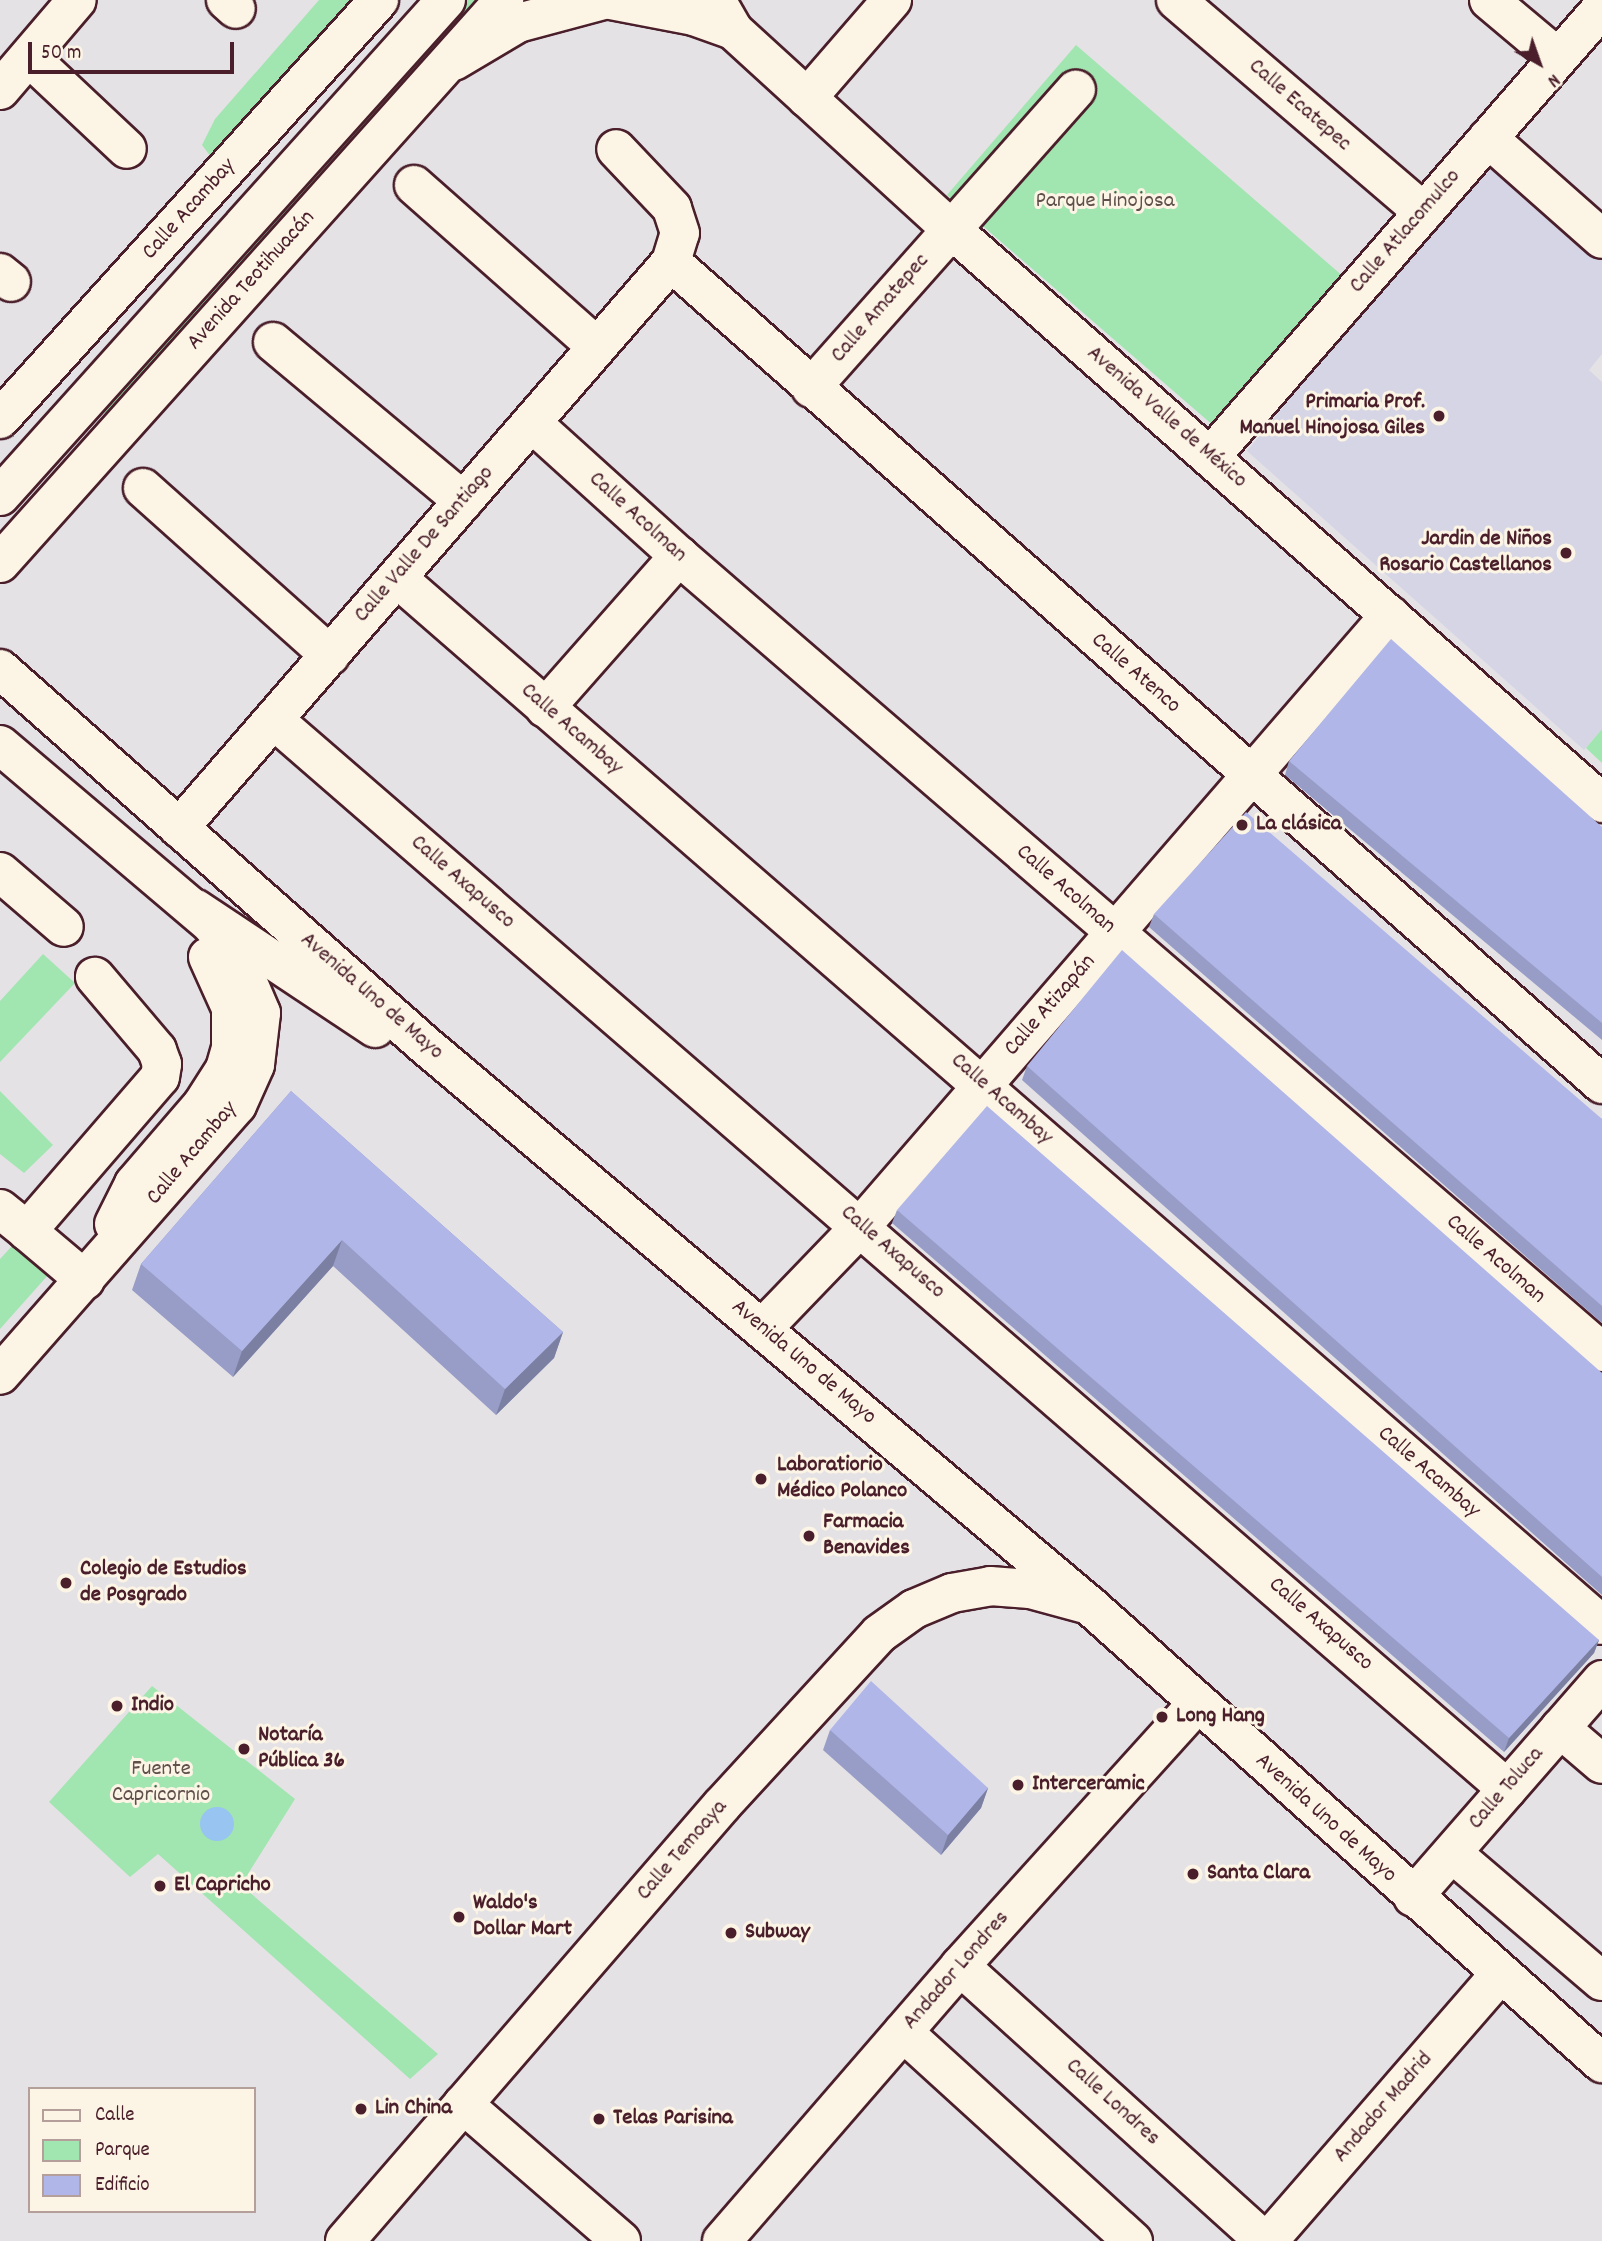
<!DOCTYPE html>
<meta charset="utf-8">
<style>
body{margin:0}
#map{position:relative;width:1602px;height:2241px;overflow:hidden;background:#e5e2e6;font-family:Dekko,sans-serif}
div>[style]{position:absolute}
.built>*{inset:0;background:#d5d5e6}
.green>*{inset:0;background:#a1e5b0}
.water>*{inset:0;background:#97c4f1}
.round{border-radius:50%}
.roads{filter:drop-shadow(2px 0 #4a1f2b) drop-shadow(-2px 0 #4a1f2b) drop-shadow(0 2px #4a1f2b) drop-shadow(0 -2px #4a1f2b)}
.minor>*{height:38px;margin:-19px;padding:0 19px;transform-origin:19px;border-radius:19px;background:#fcf5e5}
.major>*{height:38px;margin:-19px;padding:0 19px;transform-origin:19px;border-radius:19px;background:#fcf5e5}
.wall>*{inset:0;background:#979dc7}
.shaded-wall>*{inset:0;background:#7b7fa2}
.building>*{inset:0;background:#b0b6e7}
.dots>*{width:19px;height:19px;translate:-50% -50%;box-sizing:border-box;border:4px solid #fcf5e5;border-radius:50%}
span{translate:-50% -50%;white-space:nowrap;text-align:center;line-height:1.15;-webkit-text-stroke:6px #fcf5e5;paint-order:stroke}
.street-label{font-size:23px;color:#4a1f2b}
.park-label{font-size:23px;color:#60504c}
.poi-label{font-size:23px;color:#4a1f2b;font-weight:700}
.right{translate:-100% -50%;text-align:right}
.left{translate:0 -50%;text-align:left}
.legend{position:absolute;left:28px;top:2087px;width:228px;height:126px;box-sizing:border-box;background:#fcf5e5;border:2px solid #b59f9b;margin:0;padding:9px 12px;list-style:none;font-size:21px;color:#4a1f2b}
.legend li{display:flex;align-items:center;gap:14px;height:35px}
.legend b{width:35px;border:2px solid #b59f9b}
.north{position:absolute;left:1504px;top:28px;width:70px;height:70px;-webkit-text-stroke:5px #fcf5e5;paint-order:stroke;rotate:140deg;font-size:19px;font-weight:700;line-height:28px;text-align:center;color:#4a1f2b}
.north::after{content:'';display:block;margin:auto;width:24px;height:32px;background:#4a1f2b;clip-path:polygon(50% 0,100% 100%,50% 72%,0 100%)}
.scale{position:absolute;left:28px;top:42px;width:206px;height:32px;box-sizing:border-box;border:4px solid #4a1f2b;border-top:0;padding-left:9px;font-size:21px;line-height:24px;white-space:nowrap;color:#4a1f2b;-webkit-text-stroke:5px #fcf5e5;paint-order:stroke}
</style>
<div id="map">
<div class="built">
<i style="clip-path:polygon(1488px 157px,1602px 256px,1602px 354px,1589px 370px,1602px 382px,1602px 729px,1584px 750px,1247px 451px)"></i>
</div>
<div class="green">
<i style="clip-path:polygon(319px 0,365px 0,217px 165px,202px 145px,215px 119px)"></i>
<i style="clip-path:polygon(453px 0,499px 0,111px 420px,97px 405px)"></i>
<i style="clip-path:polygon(1076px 45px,1345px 278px,1215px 427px,947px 195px)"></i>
<i style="clip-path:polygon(1602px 729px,1602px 763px,1586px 748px)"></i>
<i style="clip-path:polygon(43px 954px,75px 983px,0 1062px,0 1001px)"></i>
<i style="clip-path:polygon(0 1091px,53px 1145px,24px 1173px,0 1154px)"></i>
<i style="clip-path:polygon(12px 1246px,49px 1274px,0 1329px,0 1259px)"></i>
<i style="clip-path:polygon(152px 1686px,295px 1799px,241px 1885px,438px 2054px,410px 2079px,158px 1854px,130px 1877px,49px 1802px)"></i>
</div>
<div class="water">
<i class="round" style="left:200px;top:1807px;width:34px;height:34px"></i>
</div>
<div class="roads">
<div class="minor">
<i style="left:226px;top:0;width:13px;rotate:42deg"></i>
<i style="left:611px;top:0;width:85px;rotate:10.9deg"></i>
<i style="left:694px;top:16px;width:41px;rotate:19.7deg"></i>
<i style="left:716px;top:0;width:34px;rotate:60deg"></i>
<i style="left:733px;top:30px;width:295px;rotate:42.4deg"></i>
<i style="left:951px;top:229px;width:868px;rotate:41.4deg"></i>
<i style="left:1176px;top:0;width:326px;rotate:40.6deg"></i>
<i style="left:1489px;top:0;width:90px;rotate:40deg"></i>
<i style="left:29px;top:57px;width:134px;rotate:43.2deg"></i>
<i style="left:454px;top:61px;width:74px;rotate:-30.7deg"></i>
<i style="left:518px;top:23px;width:88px;rotate:-15.1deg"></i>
<i style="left:0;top:90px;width:118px;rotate:-49.5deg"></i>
<i style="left:807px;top:98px;width:130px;rotate:-49.1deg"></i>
<i style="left:1488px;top:138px;width:152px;rotate:41.5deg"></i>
<i style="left:414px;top:185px;width:244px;rotate:41.5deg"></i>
<i style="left:671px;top:262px;width:1242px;rotate:41.44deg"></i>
<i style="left:0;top:273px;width:14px;rotate:39deg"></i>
<i style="left:273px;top:342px;width:248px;rotate:39.9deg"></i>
<i style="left:811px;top:388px;width:399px;rotate:-48.4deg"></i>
<i style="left:0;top:419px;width:565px;rotate:-47.87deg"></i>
<i style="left:532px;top:423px;width:198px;rotate:42.1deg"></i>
<i style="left:679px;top:556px;width:1219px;rotate:40.77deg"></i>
<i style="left:1210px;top:457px;width:596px;rotate:-48.88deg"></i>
<i style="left:143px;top:488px;width:251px;rotate:41.8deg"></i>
<i style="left:397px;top:578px;width:1596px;rotate:40.99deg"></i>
<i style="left:545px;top:708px;width:203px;rotate:-48.6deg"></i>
<i style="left:274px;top:720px;width:1632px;rotate:40.92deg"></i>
<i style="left:0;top:745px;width:277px;rotate:40.3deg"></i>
<i style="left:211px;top:924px;width:42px;rotate:51.8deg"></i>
<i style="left:237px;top:957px;width:61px;rotate:66.8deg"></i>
<i style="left:261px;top:1013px;width:52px;rotate:96.6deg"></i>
<i style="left:255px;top:1065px;width:44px;rotate:114.2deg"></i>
<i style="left:237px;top:1105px;width:359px;rotate:131.3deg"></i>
<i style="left:179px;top:828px;width:750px;rotate:-49deg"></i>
<i style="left:671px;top:262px;width:30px;rotate:-73deg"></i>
<i style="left:680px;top:233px;width:26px;rotate:-108deg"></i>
<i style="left:672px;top:208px;width:81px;rotate:-133.5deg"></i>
<i style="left:0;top:872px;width:84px;rotate:40.7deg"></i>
<i style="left:0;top:1209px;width:35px;rotate:39deg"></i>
<i style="left:114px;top:1224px;width:45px;rotate:-63.4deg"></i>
<i style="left:134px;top:1184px;width:104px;rotate:-49.3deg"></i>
<i style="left:202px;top:1105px;width:43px;rotate:-57.4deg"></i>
<i style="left:225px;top:1069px;width:22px;rotate:-74deg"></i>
<i style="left:231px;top:1048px;width:40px;rotate:-90deg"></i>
<i style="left:231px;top:1008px;width:56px;rotate:-114.3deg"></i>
<i style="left:85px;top:1280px;width:76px;rotate:-139.8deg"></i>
<i style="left:27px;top:1231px;width:203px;rotate:-49.2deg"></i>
<i style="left:160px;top:1077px;width:13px;rotate:-81deg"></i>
<i style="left:162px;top:1064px;width:15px;rotate:-110deg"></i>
<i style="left:157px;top:1050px;width:96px;rotate:-130.3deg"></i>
<i style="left:762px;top:1329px;width:143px;rotate:-46.1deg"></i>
<i style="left:861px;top:1226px;width:808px;rotate:-49.11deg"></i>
<i style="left:1560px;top:1728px;width:55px;rotate:40.6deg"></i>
<i style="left:1452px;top:1853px;width:197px;rotate:40.5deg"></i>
<i style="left:1413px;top:1897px;width:288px;rotate:-48.9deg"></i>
<i style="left:960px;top:1966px;width:410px;rotate:42.1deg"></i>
<i style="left:903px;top:2032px;width:311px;rotate:42.3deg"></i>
<i style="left:463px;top:2104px;width:209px;rotate:40.9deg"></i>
<i style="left:345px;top:2241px;width:576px;rotate:-49.15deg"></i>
<i style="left:722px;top:1805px;width:232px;rotate:-47.4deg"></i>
<i style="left:879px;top:1634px;width:43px;rotate:-35.5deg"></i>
<i style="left:914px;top:1609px;width:41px;rotate:-22.8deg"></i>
<i style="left:952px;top:1593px;width:39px;rotate:-10deg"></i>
<i style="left:990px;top:1586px;width:40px;rotate:4.3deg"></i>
<i style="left:1030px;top:1589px;width:61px;rotate:15.2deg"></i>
<i style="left:722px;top:2241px;width:364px;rotate:-49.1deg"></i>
<i style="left:960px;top:1966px;width:353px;rotate:-47.9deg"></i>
<i style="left:1268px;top:2241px;width:354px;rotate:-49deg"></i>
</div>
<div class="major">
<i style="left:0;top:496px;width:667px;rotate:-48.04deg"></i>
<i style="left:0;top:563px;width:756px;rotate:-48.16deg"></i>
<i style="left:0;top:669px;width:569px;rotate:41.51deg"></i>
<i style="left:426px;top:1046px;width:867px;rotate:40.14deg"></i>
<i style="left:1089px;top:1605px;width:688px;rotate:41.76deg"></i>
<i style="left:196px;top:909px;width:215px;rotate:33.6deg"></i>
</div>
</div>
<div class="wall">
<i style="clip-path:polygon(1289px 761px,1602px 827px,1602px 1040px,1285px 775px)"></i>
<i style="clip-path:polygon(1154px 914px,1602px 1119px,1602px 1323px,1149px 927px)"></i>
<i style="clip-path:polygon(1027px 1066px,1602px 1373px,1602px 1595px,1022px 1080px)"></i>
<i style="clip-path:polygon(291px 1091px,563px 1332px,554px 1358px,496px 1415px,333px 1266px,233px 1377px,132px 1290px,141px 1264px)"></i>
<i style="clip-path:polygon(897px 1210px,1599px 1640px,1594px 1653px,1504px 1752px,892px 1223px)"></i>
<i style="clip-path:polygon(830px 1730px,988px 1788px,981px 1808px,941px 1855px,823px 1750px)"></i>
</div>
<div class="shaded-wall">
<i style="clip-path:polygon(342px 1240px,333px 1266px,233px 1377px,242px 1351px)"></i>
<i style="clip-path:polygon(563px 1332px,554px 1358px,496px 1415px,505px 1389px)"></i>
<i style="clip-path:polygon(1599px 1640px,1594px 1653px,1504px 1752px,1509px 1738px)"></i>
<i style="clip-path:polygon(988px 1788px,981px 1808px,941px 1855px,948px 1835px)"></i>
</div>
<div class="building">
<i style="clip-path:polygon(1391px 639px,1602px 827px,1602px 1023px,1289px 761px)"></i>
<i style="clip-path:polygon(1246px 812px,1602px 1119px,1602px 1306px,1154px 914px)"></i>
<i style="clip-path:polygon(1122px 950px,1602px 1373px,1602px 1577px,1027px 1066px)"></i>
<i style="clip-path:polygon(291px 1091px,563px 1332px,505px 1389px,342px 1240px,242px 1351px,141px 1264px)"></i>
<i style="clip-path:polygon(987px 1106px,1599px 1640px,1509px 1738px,897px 1210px)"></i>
<i style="clip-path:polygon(871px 1681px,988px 1788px,948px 1835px,830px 1730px)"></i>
</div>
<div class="dots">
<i style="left:1439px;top:416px;background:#4a1f2b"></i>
<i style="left:1566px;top:553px;background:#4a1f2b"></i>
<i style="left:1242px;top:825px;background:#4a1f2b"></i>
<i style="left:761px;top:1479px;background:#4a1f2b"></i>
<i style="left:809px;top:1536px;background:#4a1f2b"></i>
<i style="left:66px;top:1583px;background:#4a1f2b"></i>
<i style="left:117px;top:1706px;background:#4a1f2b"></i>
<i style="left:1162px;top:1717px;background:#4a1f2b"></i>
<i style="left:244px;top:1749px;background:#4a1f2b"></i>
<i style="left:1018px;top:1785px;background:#4a1f2b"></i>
<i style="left:1193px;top:1874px;background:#4a1f2b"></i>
<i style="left:160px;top:1886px;background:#4a1f2b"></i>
<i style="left:459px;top:1917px;background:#4a1f2b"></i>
<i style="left:731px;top:1933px;background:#4a1f2b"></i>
<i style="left:361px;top:2109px;background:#4a1f2b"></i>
<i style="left:599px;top:2119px;background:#4a1f2b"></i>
</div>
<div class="street-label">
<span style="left:1299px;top:106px;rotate:41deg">Calle Ecatepec</span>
<span style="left:190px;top:210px;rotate:-48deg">Calle Acambay</span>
<span style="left:1406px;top:232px;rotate:-49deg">Calle Atlacomulco</span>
<span style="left:252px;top:281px;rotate:-48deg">Avenida Teotihuacán</span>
<span style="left:881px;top:309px;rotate:-49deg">Calle Amatepec</span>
<span style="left:1166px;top:418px;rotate:41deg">Avenida Valle de México</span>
<span style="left:637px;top:518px;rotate:42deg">Calle Acolman</span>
<span style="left:425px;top:545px;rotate:-49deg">Calle Valle De Santiago</span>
<span style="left:1135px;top:674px;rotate:41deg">Calle Atenco</span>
<span style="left:571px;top:730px;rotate:41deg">Calle Acambay</span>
<span style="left:462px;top:883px;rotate:41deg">Calle Axapusco</span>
<span style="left:1065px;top:890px;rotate:41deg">Calle Acolman</span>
<span style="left:371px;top:997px;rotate:41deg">Avenida Uno de Mayo</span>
<span style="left:1051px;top:1006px;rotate:-49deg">Calle Atizapán</span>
<span style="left:1001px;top:1100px;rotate:41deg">Calle Acambay</span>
<span style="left:193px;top:1154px;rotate:-50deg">Calle Acambay</span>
<span style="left:892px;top:1253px;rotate:41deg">Calle Axapusco</span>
<span style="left:1495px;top:1260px;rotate:41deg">Calle Acolman</span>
<span style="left:803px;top:1363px;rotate:40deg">Avenida Uno de Mayo</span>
<span style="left:1428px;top:1473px;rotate:41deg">Calle Acambay</span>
<span style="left:1320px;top:1625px;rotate:41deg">Calle Axapusco</span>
<span style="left:1507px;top:1789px;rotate:-49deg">Calle Toluca</span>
<span style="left:1325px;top:1819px;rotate:42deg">Avenida Uno de Mayo</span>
<span style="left:683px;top:1851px;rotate:-49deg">Calle Temoaya</span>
<span style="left:957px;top:1971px;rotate:-49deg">Andador Londres</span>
<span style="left:1112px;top:2103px;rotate:42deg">Calle Londres</span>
<span style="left:1384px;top:2108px;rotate:-49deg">Andador Madrid</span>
</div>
<div class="park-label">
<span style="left:1105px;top:202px">Parque Hinojosa</span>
<span style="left:161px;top:1783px">Fuente<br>Capricornio</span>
</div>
<div class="poi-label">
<span class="right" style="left:1425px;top:416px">Primaria Prof.<br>Manuel Hinojosa Giles</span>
<span class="right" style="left:1552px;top:553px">Jardin de Niños<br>Rosario Castellanos</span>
<span class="left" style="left:1256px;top:825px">La clásica</span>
<span class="left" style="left:777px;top:1479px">Laboratiorio<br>Médico Polanco</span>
<span class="left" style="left:823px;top:1536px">Farmacia<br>Benavides</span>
<span class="left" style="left:80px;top:1583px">Colegio de Estudios<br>de Posgrado</span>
<span class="left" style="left:131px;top:1706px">Indio</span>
<span class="left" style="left:1176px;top:1717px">Long Hang</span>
<span class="left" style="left:258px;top:1749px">Notaría<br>Pública 36</span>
<span class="left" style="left:1032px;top:1785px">Interceramic</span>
<span class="left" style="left:1207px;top:1874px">Santa Clara</span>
<span class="left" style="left:174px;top:1886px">El Capricho</span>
<span class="left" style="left:473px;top:1917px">Waldo's<br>Dollar Mart</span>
<span class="left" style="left:745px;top:1933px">Subway</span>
<span class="left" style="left:375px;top:2109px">Lin China</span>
<span class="left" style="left:613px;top:2119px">Telas Parisina</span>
</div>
<ul class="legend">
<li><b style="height:9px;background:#fcf5e5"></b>Calle</li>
<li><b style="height:19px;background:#a1e5b0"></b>Parque</li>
<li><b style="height:19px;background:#b0b6e7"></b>Edificio</li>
</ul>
<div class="north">N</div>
<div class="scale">50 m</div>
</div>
